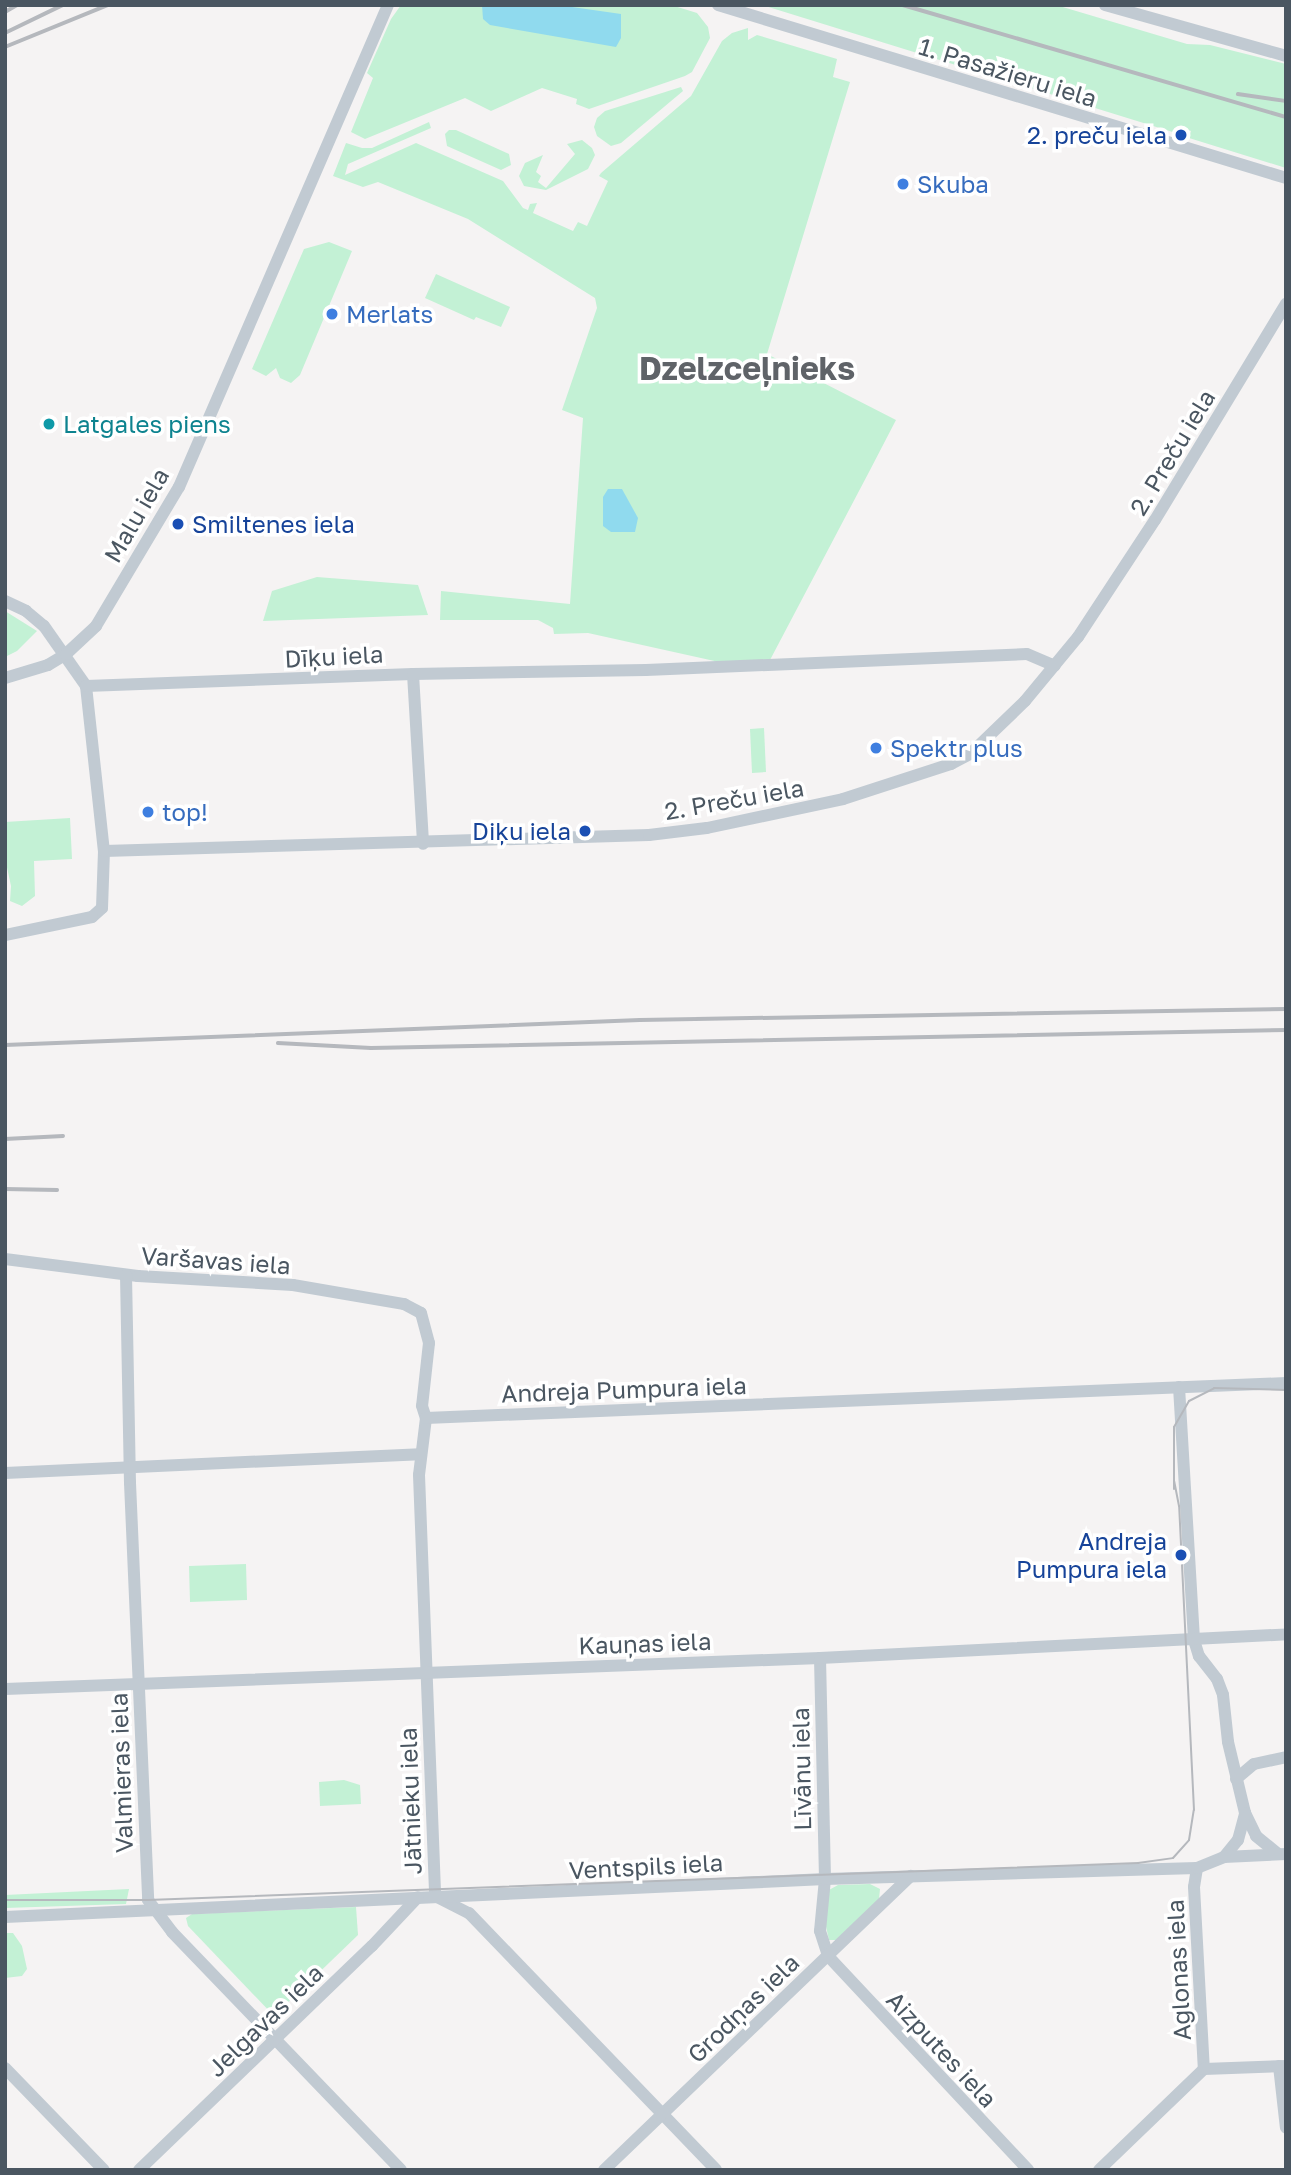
<!DOCTYPE html>
<meta charset="utf-8">
<style>
body{margin:0}
#map{position:relative;width:1291px;height:2175px;overflow:hidden;background:#f5f3f3;font-family:"Golos Text",sans-serif}
div>[style]{position:absolute}
.green>*{inset:0;background:#c3f1d5}
.water>*{inset:0;background:#90daee}
.minor>*{height:12px;margin:-6px;padding:0 6px;transform-origin:6px;border-radius:6px;background:#c1cad2}
.tram>*{height:2px;margin:-1px;padding:0 1px;transform-origin:1px;border-radius:1px;background:#b5b8bd}
.rail>*{height:3.5px;margin:-1.75px;padding:0 1.75px;transform-origin:1.75px;border-radius:1.75px;background:#b5b8bd}
.dots>*{width:19px;height:19px;translate:-50% -50%;box-sizing:border-box;border:4px solid #fff;border-radius:50%}
span{translate:-50% -50%;white-space:nowrap;text-align:center;line-height:1.15;-webkit-text-stroke:7px #fff;paint-order:stroke}
.street-label{font-size:24px;color:#4a5661}
.transit-label{font-size:24px;color:#164399}
.right{translate:-100% -50%;text-align:right}
.left{translate:0 -50%;text-align:left}
.shop-label{font-size:24px;color:#366cbe}
.culture-label{font-size:24px;color:#0d838f}
.district-label{font-size:32px;color:#5f6368;font-weight:700}
.frame{position:absolute;inset:0;border:7px solid #4a5661;pointer-events:none}
</style>
<div id="map">
<div class="green">
<i style="clip-path:polygon(401px 5px,671px 5px,697px 13px,708px 27px,710px 38px,692px 72px,685px 76px,589px 109px,576px 104px,577px 99px,542px 88px,491px 111px,465px 98px,365px 139px,351px 132px,373px 78px,367px 73px,391px 19px)"></i>
<i style="clip-path:polygon(762px 5px,1056px 5px,1187px 44px,1210px 45px,1286px 64px,1286px 168px,1189px 138px,1191px 131px,1181px 128px,1179px 134px)"></i>
<i style="clip-path:polygon(748px 28px,748px 40px,757px 35px,837px 59px,833px 77px,850px 82px,767px 354px,896px 420px,869px 472px,770px 660px,719px 662px,588px 633px,554px 634px,553px 628px,538px 620px,440px 620px,441px 591px,570px 604px,583px 418px,562px 410px,597px 308px,595px 298px,468px 219px,378px 182px,363px 187px,333px 176px,346px 143px,362px 148px,372px 148px,429px 122px,431px 128px,348px 164px,345px 175px,416px 143px,503px 181px,523px 208px,528px 210px,530px 204px,537px 203px,533px 213px,573px 231px,578px 222px,587px 226px,608px 181px,599px 176px,601px 173px,691px 96px,722px 41px,732px 33px)"></i>
<i style="clip-path:polygon(681px 87px,683px 91px,621px 143px,611px 146px,597px 136px,594px 127px,597px 118px,605px 111px)"></i>
<i style="clip-path:polygon(449px 130px,456px 130px,509px 154px,511px 165px,501px 170px,447px 146px,445px 134px)"></i>
<i style="clip-path:polygon(582px 140px,592px 148px,595px 155px,588px 169px,546px 190px,524px 186px,519px 176px,525px 163px,543px 155px,536px 172px,541px 176px,538px 182px,546px 188px,575px 154px,567px 144px)"></i>
<i style="clip-path:polygon(329px 242px,352px 251px,300px 375px,291px 383px,280px 378px,276px 368px,266px 376px,252px 369px,304px 249px)"></i>
<i style="clip-path:polygon(436px 274px,510px 307px,501px 327px,476px 317px,474px 320px,425px 298px)"></i>
<i style="clip-path:polygon(317px 577px,418px 585px,428px 615px,263px 621px,272px 591px)"></i>
<i style="clip-path:polygon(5px 611px,37px 631px,17px 651px,5px 657px)"></i>
<i style="clip-path:polygon(764px 728px,766px 772px,752px 773px,750px 729px)"></i>
<i style="clip-path:polygon(70px 818px,72px 859px,34px 861px,35px 896px,22px 906px,10px 901px,11px 886px,5px 858px,5px 822px)"></i>
<i style="clip-path:polygon(246px 1564px,247px 1600px,190px 1602px,189px 1566px)"></i>
<i style="clip-path:polygon(344px 1780px,360px 1785px,361px 1804px,320px 1806px,319px 1782px)"></i>
<i style="clip-path:polygon(870px 1884px,880px 1889px,879px 1899px,836px 1940px,829px 1940px,825px 1922px,829px 1890px,838px 1885px)"></i>
<i style="clip-path:polygon(129px 1889px,126px 1904px,5px 1908px,5px 1895px)"></i>
<i style="clip-path:polygon(356px 1907px,358px 1935px,274px 2016px,188px 1926px,186px 1918px,192px 1914px)"></i>
<i style="clip-path:polygon(5px 1933px,13px 1933px,22px 1946px,27px 1969px,22px 1976px,5px 1978px)"></i>
</div>
<div class="water">
<i style="clip-path:polygon(482px 5px,558px 5px,621px 14px,621px 38px,616px 47px,490px 25px,483px 19px)"></i>
<i style="clip-path:polygon(608px 489px,622px 489px,638px 518px,635px 532px,611px 532px,603px 526px,603px 497px)"></i>
</div>
<div class="minor">
<i style="left:718px;top:5px;width:594px;rotate:16.94deg"></i>
<i style="left:1105px;top:5px;width:188px;rotate:15.7deg"></i>
<i style="left:5px;top:601px;width:23px;rotate:25deg"></i>
<i style="left:26px;top:611px;width:23px;rotate:40deg"></i>
<i style="left:44px;top:626px;width:73px;rotate:55deg"></i>
<i style="left:86px;top:686px;width:166px;rotate:83.8deg"></i>
<i style="left:104px;top:851px;width:57px;rotate:92deg"></i>
<i style="left:102px;top:908px;width:13px;rotate:138deg"></i>
<i style="left:92px;top:917px;width:89px;rotate:168.3deg"></i>
<i style="left:413px;top:674px;width:170px;rotate:86.6deg"></i>
<i style="left:5px;top:678px;width:45px;rotate:-16.8deg"></i>
<i style="left:48px;top:665px;width:21px;rotate:-31deg"></i>
<i style="left:66px;top:654px;width:41px;rotate:-43deg"></i>
<i style="left:96px;top:626px;width:162px;rotate:-59.2deg"></i>
<i style="left:179px;top:487px;width:525px;rotate:-66.56deg"></i>
<i style="left:86px;top:686px;width:327px;rotate:-2.1deg"></i>
<i style="left:413px;top:674px;width:233px;rotate:-1deg"></i>
<i style="left:646px;top:670px;width:381px;rotate:-2.4deg"></i>
<i style="left:1027px;top:654px;width:30px;rotate:23deg"></i>
<i style="left:104px;top:851px;width:545px;rotate:-1.68deg"></i>
<i style="left:649px;top:835px;width:58px;rotate:-6.9deg"></i>
<i style="left:707px;top:828px;width:139px;rotate:-12deg"></i>
<i style="left:843px;top:799px;width:114px;rotate:-18deg"></i>
<i style="left:951px;top:764px;width:21px;rotate:-28deg"></i>
<i style="left:970px;top:754px;width:76px;rotate:-43.9deg"></i>
<i style="left:1025px;top:701px;width:83px;rotate:-50.4deg"></i>
<i style="left:1078px;top:637px;width:140px;rotate:-56.7deg"></i>
<i style="left:1155px;top:520px;width:253px;rotate:-58.8deg"></i>
<i style="left:5px;top:1259px;width:134px;rotate:7.3deg"></i>
<i style="left:138px;top:1276px;width:155px;rotate:3.3deg"></i>
<i style="left:293px;top:1285px;width:113px;rotate:9.7deg"></i>
<i style="left:404px;top:1304px;width:19px;rotate:28deg"></i>
<i style="left:421px;top:1313px;width:31px;rotate:75deg"></i>
<i style="left:429px;top:1343px;width:63px;rotate:96.3deg"></i>
<i style="left:422px;top:1406px;width:13px;rotate:72deg"></i>
<i style="left:426px;top:1418px;width:57px;rotate:97deg"></i>
<i style="left:419px;top:1475px;width:421px;rotate:87.8deg"></i>
<i style="left:435px;top:1896px;width:38px;rotate:27deg"></i>
<i style="left:469px;top:1913px;width:356px;rotate:46.1deg"></i>
<i style="left:126px;top:1275px;width:208px;rotate:88.9deg"></i>
<i style="left:130px;top:1483px;width:417px;rotate:87.5deg"></i>
<i style="left:148px;top:1900px;width:40px;rotate:53deg"></i>
<i style="left:172px;top:1932px;width:330px;rotate:46.1deg"></i>
<i style="left:1179px;top:1387px;width:253px;rotate:86.6deg"></i>
<i style="left:1194px;top:1640px;width:17px;rotate:73deg"></i>
<i style="left:1199px;top:1656px;width:29px;rotate:52deg"></i>
<i style="left:1217px;top:1679px;width:17px;rotate:69deg"></i>
<i style="left:1223px;top:1695px;width:47px;rotate:83.9deg"></i>
<i style="left:1228px;top:1742px;width:73px;rotate:76.5deg"></i>
<i style="left:1245px;top:1813px;width:25px;rotate:64deg"></i>
<i style="left:1256px;top:1836px;width:28px;rotate:39deg"></i>
<i style="left:426px;top:1418px;width:861px;rotate:-2.33deg"></i>
<i style="left:5px;top:1473px;width:415px;rotate:-2.6deg"></i>
<i style="left:820px;top:1658px;width:221px;rotate:88.7deg"></i>
<i style="left:825px;top:1879px;width:52px;rotate:95.5deg"></i>
<i style="left:820px;top:1931px;width:26px;rotate:72deg"></i>
<i style="left:828px;top:1956px;width:293px;rotate:46.9deg"></i>
<i style="left:5px;top:1689px;width:816px;rotate:-2.18deg"></i>
<i style="left:820px;top:1658px;width:467px;rotate:-2.9deg"></i>
<i style="left:1236px;top:1779px;width:23px;rotate:-40deg"></i>
<i style="left:1254px;top:1764px;width:33px;rotate:-12deg"></i>
<i style="left:1224px;top:1857px;width:22px;rotate:-51deg"></i>
<i style="left:1238px;top:1840px;width:28px;rotate:-75deg"></i>
<i style="left:1197px;top:1868px;width:19px;rotate:99deg"></i>
<i style="left:1194px;top:1887px;width:182px;rotate:86.9deg"></i>
<i style="left:5px;top:1917px;width:821px;rotate:-2.65deg"></i>
<i style="left:825px;top:1879px;width:372px;rotate:-1.7deg"></i>
<i style="left:1197px;top:1868px;width:29px;rotate:-22deg"></i>
<i style="left:1224px;top:1857px;width:62px;rotate:-2.8deg"></i>
<i style="left:1279px;top:2066px;width:62px;rotate:83.6deg"></i>
<i style="left:5px;top:2068px;width:142px;rotate:45.9deg"></i>
<i style="left:139px;top:2170px;width:323px;rotate:-43.9deg"></i>
<i style="left:372px;top:1946px;width:67px;rotate:-46.8deg"></i>
<i style="left:604px;top:2170px;width:425px;rotate:-43.8deg"></i>
<i style="left:1099px;top:2170px;width:146px;rotate:-43.9deg"></i>
<i style="left:1204px;top:2069px;width:82px;rotate:-2.1deg"></i>
</div>
<div class="tram">
<i style="left:1174px;top:1489px;width:62px;rotate:-90deg"></i>
<i style="left:1174px;top:1427px;width:30px;rotate:-60deg"></i>
<i style="left:1189px;top:1401px;width:28px;rotate:-27deg"></i>
<i style="left:1214px;top:1388px;width:72px;rotate:1.6deg"></i>
<i style="left:5px;top:1900px;width:143px"></i>
<i style="left:148px;top:1900px;width:991px;rotate:-2.14deg"></i>
<i style="left:1138px;top:1863px;width:35px;rotate:-8deg"></i>
<i style="left:1173px;top:1858px;width:24px;rotate:-48deg"></i>
<i style="left:1189px;top:1840px;width:30px;rotate:-81deg"></i>
<i style="left:1194px;top:1810px;width:304px;rotate:-92.8deg"></i>
<i style="left:1179px;top:1506px;width:25px;rotate:-101deg"></i>
</div>
<div class="rail">
<i style="left:903px;top:5px;width:399px;rotate:16.3deg"></i>
<i style="left:5px;top:12px;width:14px;rotate:-30deg"></i>
<i style="left:5px;top:33px;width:64px;rotate:-25.8deg"></i>
<i style="left:5px;top:47px;width:111px;rotate:-22.2deg"></i>
<i style="left:1238px;top:94px;width:49px;rotate:8.3deg"></i>
<i style="left:278px;top:1043px;width:93px;rotate:3.1deg"></i>
<i style="left:371px;top:1048px;width:915px;rotate:-1.13deg"></i>
<i style="left:5px;top:1045px;width:635px;rotate:-2.25deg"></i>
<i style="left:640px;top:1020px;width:646px;rotate:-0.98deg"></i>
<i style="left:5px;top:1139px;width:58px;rotate:-3deg"></i>
<i style="left:5px;top:1189px;width:52px;rotate:1.1deg"></i>
</div>
<div class="dots">
<i style="left:1181px;top:135px;background:#1a4fb4"></i>
<i style="left:903px;top:184px;background:#3f7fe0"></i>
<i style="left:332px;top:314px;background:#3f7fe0"></i>
<i style="left:49px;top:424px;background:#0f9aa8"></i>
<i style="left:178px;top:524px;background:#1a4fb4"></i>
<i style="left:876px;top:748px;background:#3f7fe0"></i>
<i style="left:148px;top:812px;background:#3f7fe0"></i>
<i style="left:585px;top:831px;background:#1a4fb4"></i>
<i style="left:1181px;top:1555px;background:#1a4fb4"></i>
</div>
<div class="street-label">
<span style="left:1008px;top:72px;rotate:17deg">1. Pasažieru iela</span>
<span style="left:1172px;top:452px;rotate:-59deg">2. Preču iela</span>
<span style="left:136px;top:515px;rotate:-60deg">Malu iela</span>
<span style="left:334px;top:656px;rotate:-3deg">Dīķu iela</span>
<span style="left:734px;top:799px;rotate:-10deg">2. Preču iela</span>
<span style="left:216px;top:1260px;rotate:4deg">Varšavas iela</span>
<span style="left:624px;top:1389px;rotate:-2deg">Andreja Pumpura iela</span>
<span style="left:645px;top:1643px;rotate:-2deg">Kauņas iela</span>
<span style="left:801px;top:1769px;rotate:-91deg">Līvānu iela</span>
<span style="left:121px;top:1773px;rotate:-92deg">Valmieras iela</span>
<span style="left:410px;top:1801px;rotate:-92deg">Jātnieku iela</span>
<span style="left:646px;top:1866px;rotate:-3deg">Ventspils iela</span>
<span style="left:1178px;top:1970px;rotate:-93deg">Aglonas iela</span>
<span style="left:743px;top:2008px;rotate:-44deg">Grodņas iela</span>
<span style="left:265px;top:2020px;rotate:-44deg">Jelgavas iela</span>
<span style="left:942px;top:2049px;rotate:47deg">Aizputes iela</span>
</div>
<div class="transit-label">
<span class="right" style="left:1167px;top:135px">2. preču iela</span>
<span class="left" style="left:192px;top:524px">Smiltenes iela</span>
<span class="right" style="left:571px;top:831px">Diķu iela</span>
<span class="right" style="left:1167px;top:1555px">Andreja<br>Pumpura iela</span>
</div>
<div class="shop-label">
<span class="left" style="left:917px;top:184px">Skuba</span>
<span class="left" style="left:346px;top:314px">Merlats</span>
<span class="left" style="left:890px;top:748px">Spektr plus</span>
<span class="left" style="left:162px;top:812px">top!</span>
</div>
<div class="culture-label">
<span class="left" style="left:63px;top:424px">Latgales piens</span>
</div>
<div class="district-label">
<span style="left:747px;top:368px">Dzelzceļnieks</span>
</div>
<div class="frame"></div>
</div>
